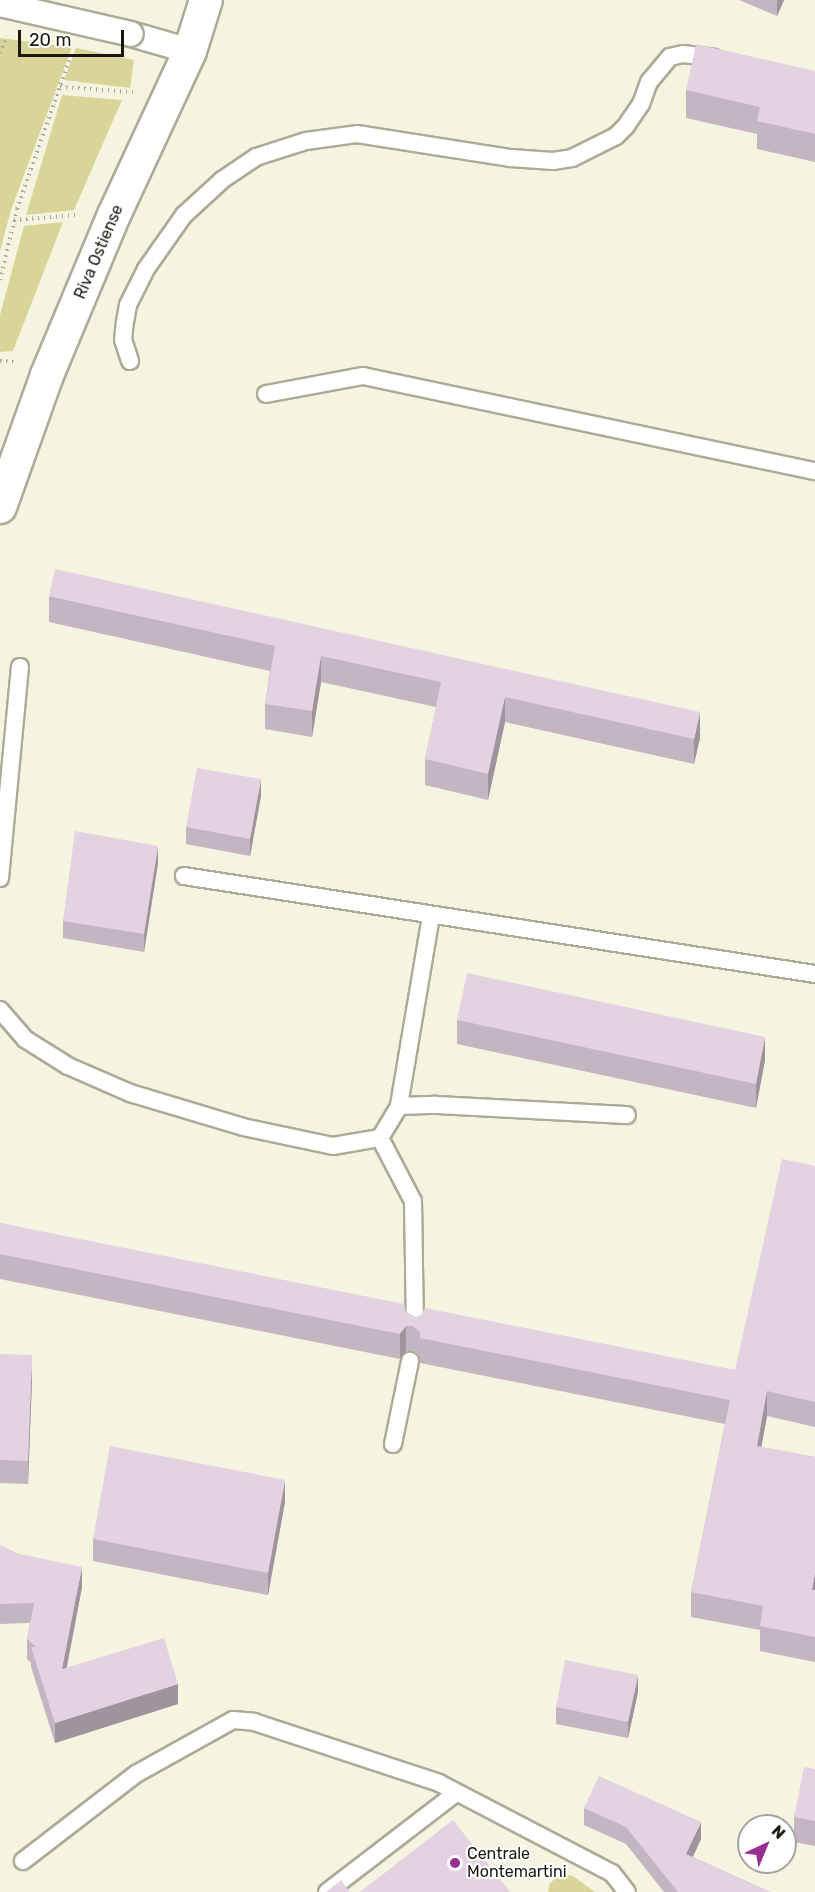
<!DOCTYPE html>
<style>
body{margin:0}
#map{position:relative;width:815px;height:1892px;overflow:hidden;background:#f5f4e0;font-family:Rubik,sans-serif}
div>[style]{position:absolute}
.green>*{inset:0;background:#d9d598}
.path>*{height:4px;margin-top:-2px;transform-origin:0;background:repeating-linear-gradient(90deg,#aaaa9a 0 1.5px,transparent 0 6px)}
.roads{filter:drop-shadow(2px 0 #acab98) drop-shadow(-2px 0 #acab98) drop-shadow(0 2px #acab98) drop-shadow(0 -2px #acab98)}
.service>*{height:16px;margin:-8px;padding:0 8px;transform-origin:8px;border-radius:8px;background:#fff}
.pedestrian>*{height:24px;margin:-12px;padding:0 12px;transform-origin:12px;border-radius:12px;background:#fff}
.minor>*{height:32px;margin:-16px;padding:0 16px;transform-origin:16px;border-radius:16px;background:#fff}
.bridges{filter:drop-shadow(2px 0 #acab98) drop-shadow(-2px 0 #acab98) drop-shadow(0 2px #acab98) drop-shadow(0 -2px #acab98)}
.pedestrian-bridge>*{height:24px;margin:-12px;padding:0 12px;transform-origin:12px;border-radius:12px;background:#fff}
.wall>*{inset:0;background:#c3b5c2}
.shaded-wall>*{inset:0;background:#9f939e}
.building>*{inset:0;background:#e3d2e1}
.dots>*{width:16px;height:16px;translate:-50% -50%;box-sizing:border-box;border:3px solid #fff;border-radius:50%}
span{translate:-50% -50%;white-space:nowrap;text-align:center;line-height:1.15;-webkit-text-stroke:4.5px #fff;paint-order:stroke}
.street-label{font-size:16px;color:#1a1a13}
.poi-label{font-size:16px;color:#1a1a13}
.left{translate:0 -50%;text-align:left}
.north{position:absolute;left:737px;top:1814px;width:60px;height:60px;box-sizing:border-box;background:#fff;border:2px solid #a3a3a1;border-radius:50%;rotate:44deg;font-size:16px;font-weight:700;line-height:24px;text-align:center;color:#1a1a13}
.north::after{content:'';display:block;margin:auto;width:21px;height:27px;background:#972e92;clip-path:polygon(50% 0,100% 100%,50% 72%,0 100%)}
.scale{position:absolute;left:18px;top:30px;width:106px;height:27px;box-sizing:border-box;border:3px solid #1a1a13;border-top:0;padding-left:8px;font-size:18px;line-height:21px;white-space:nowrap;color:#1a1a13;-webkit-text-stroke:4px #fff;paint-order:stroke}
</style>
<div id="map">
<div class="green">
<i style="clip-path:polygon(0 38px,72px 47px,11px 210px,0 251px)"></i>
<i style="clip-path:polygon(76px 48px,134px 60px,130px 88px,64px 80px)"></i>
<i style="clip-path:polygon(62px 95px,122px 100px,74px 210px,26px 215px)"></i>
<i style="clip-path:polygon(63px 222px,13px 351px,0 352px,0 315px,24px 226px)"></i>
<i style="clip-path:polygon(561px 1874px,573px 1876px,595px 1892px,548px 1892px,550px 1883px)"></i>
</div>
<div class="path">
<i style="left:0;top:53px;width:18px;rotate:-68deg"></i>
<i style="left:60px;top:87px;width:73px;rotate:3.9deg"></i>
<i style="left:14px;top:220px;width:62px;rotate:-4.6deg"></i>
<i style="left:0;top:280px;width:73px;rotate:-76.5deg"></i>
<i style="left:17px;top:209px;width:166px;rotate:-70.7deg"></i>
<i style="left:0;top:361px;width:16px;rotate:4deg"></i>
</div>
<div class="roads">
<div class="service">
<i style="left:130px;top:361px;width:22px;rotate:-108deg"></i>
<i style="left:123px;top:340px;width:18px;rotate:-84deg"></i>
<i style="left:125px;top:322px;width:17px;rotate:-80deg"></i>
<i style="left:128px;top:305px;width:40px;rotate:-63.4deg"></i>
<i style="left:146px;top:269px;width:66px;rotate:-54.9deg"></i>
<i style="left:184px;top:215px;width:52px;rotate:-42.6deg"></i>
<i style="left:222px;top:180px;width:41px;rotate:-34.1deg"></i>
<i style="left:256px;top:157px;width:52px;rotate:-17.7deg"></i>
<i style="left:306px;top:141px;width:51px;rotate:-7.8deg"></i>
<i style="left:357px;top:134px;width:156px;rotate:8.9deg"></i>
<i style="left:511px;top:158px;width:42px;rotate:4.1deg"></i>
<i style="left:553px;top:161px;width:19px;rotate:-9deg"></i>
<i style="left:572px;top:158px;width:49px;rotate:-26.6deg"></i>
<i style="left:616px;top:136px;width:14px;rotate:-45deg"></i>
<i style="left:626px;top:126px;width:27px;rotate:-56deg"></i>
<i style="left:641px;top:104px;width:23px;rotate:-70deg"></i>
<i style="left:649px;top:82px;width:33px;rotate:-50deg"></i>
<i style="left:670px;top:57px;width:13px;rotate:-13deg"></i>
<i style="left:683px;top:54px;width:31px;rotate:7deg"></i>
<i style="left:266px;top:394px;width:99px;rotate:-10.5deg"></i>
<i style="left:363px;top:376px;width:462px;rotate:11.9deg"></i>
<i style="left:184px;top:876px;width:639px;rotate:8.83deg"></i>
<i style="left:0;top:878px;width:212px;rotate:-84.6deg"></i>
<i style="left:431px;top:916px;width:193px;rotate:99.6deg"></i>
<i style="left:399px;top:1106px;width:37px;rotate:-2deg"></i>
<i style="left:436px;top:1105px;width:191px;rotate:3deg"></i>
<i style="left:0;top:1010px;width:38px;rotate:49deg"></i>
<i style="left:25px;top:1039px;width:51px;rotate:32.1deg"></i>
<i style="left:68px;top:1066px;width:68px;rotate:23.5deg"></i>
<i style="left:130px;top:1093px;width:118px;rotate:16.7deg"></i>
<i style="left:243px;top:1127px;width:92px;rotate:11.9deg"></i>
<i style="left:333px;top:1146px;width:48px;rotate:-9.7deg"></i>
<i style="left:380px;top:1138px;width:37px;rotate:-59deg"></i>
<i style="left:380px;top:1138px;width:71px;rotate:62.4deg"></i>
<i style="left:413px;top:1201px;width:130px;rotate:89.1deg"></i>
<i style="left:393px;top:1444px;width:85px;rotate:-78.4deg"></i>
<i style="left:23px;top:1861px;width:143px;rotate:-37.6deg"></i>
<i style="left:136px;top:1774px;width:111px;rotate:-29.1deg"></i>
<i style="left:233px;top:1720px;width:21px;rotate:5deg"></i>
<i style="left:254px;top:1722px;width:195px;rotate:18.2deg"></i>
<i style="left:439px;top:1783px;width:195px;rotate:27.5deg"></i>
<i style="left:612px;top:1873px;width:24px;rotate:52deg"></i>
<i style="left:327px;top:1892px;width:163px;rotate:-37.5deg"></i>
</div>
<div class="pedestrian">
<i style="left:131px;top:34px;width:61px;rotate:16.1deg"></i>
</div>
<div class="minor">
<i style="left:0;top:507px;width:140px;rotate:-70.4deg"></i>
<i style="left:47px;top:375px;width:173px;rotate:-67.3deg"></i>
<i style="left:114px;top:215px;width:181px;rotate:-65.1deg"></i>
<i style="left:190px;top:51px;width:53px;rotate:-72.6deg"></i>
</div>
</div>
<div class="bridges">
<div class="pedestrian-bridge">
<i style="left:0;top:4px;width:134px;rotate:12.9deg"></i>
</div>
</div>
<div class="wall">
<i style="clip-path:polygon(739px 0,784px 0,777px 16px)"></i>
<i style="clip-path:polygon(815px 71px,815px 162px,757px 149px,757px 134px,686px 118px,686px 90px)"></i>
<i style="clip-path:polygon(49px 596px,700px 738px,694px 764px,505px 722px,488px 800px,425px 785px,425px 759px,436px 707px,321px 682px,312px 737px,265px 729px,265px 704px,270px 671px,49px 622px)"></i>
<i style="clip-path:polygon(261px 796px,250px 856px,186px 844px,186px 827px)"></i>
<i style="clip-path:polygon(158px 863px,144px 952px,63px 938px,63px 921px)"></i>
<i style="clip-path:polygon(457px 1020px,765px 1060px,756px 1108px,457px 1044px)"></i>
<i style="clip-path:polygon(815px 1166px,815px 1427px,767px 1416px,761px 1447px,815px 1457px,815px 1662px,760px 1651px,760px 1630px,691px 1617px,691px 1592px,725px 1424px,420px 1363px,420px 1357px,413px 1351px,406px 1351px,400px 1359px,0 1279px,0 1223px,406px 1312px,415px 1317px,735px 1370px)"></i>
<i style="clip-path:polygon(0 1354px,32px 1379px,28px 1484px,0 1483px)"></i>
<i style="clip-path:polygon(285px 1502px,268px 1595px,93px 1561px,93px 1539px)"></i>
<i style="clip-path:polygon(0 1545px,82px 1587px,67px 1668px,178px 1704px,55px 1743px,31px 1667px,31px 1663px,27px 1659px,27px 1639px,30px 1623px,0 1624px)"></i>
<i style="clip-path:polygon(638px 1692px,628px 1738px,556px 1724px,556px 1707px)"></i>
<i style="clip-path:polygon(815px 1769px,815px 1846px,794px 1842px,794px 1817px)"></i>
<i style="clip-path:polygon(584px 1808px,701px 1839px,693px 1857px,770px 1892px,664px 1892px,626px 1844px,584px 1825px)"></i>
</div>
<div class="shaded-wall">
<i style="clip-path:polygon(777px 0,784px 0,777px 16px)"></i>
<i style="clip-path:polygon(321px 656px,321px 682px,312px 737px,312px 711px)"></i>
<i style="clip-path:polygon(505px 697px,505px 722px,488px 800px,488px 774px)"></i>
<i style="clip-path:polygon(700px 712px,700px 738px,694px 764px,694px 739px)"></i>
<i style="clip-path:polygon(261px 779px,261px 796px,250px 856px,250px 839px)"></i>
<i style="clip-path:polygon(158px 846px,158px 863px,144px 952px,144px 934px)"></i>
<i style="clip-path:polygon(765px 1037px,765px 1060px,756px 1108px,756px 1084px)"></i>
<i style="clip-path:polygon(406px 1326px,406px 1351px,400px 1359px,400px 1334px)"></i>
<i style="clip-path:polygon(32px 1355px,32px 1379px,28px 1484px,28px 1461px)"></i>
<i style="clip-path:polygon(767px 1391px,767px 1416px,757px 1471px,757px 1446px)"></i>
<i style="clip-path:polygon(285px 1480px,285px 1502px,268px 1595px,268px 1573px)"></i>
<i style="clip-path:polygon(82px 1567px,82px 1587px,62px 1690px,62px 1669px)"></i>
<i style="clip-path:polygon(815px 1573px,815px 1598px,812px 1590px)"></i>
<i style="clip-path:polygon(638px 1675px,638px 1692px,628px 1738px,628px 1722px)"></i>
<i style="clip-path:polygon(178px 1684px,178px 1704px,55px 1743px,55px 1723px)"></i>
<i style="clip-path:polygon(701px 1822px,701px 1839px,686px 1871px,686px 1854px)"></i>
</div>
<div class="building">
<i style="clip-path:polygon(696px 44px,815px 71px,815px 134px,757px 121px,760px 107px,686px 90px)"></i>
<i style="clip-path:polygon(55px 569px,700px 712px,694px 739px,505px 697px,488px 774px,425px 759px,441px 682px,321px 656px,312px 711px,265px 704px,275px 646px,49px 596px)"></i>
<i style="clip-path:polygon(197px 768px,261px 779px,250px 839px,186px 827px)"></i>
<i style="clip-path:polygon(75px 831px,158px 846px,144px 934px,63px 921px)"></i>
<i style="clip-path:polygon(467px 973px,765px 1037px,756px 1084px,457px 1020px)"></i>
<i style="clip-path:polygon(782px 1159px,815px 1166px,815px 1402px,767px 1391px,757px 1446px,815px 1457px,815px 1573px,812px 1590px,815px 1590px,815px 1637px,760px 1626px,763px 1606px,691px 1592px,730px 1400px,420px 1338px,420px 1332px,413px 1326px,406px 1326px,400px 1334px,0 1254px,0 1223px,404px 1304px,406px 1312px,415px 1317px,421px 1315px,425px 1308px,735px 1370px)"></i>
<i style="clip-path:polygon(0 1354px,32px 1355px,28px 1461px,0 1460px)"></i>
<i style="clip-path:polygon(110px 1446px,285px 1480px,268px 1573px,93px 1539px)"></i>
<i style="clip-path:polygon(0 1545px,15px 1553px,82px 1567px,62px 1669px,164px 1638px,178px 1684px,55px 1723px,31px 1647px,36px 1647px,27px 1639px,34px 1603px,0 1604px)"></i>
<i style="clip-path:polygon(565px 1660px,638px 1675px,628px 1722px,556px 1707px)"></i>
<i style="clip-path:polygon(804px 1767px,815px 1769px,815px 1821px,794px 1817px)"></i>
<i style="clip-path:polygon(599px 1776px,701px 1822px,686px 1854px,770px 1892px,678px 1892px,626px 1827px,584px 1808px)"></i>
<i style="clip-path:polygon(453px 1820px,510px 1892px,360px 1892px)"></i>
<i style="clip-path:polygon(341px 1880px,350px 1892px,326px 1892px)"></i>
</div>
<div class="dots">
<i style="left:455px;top:1863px;background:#972e92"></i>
</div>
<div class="street-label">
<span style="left:99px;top:252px;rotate:-67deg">Riva Ostiense</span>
</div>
<div class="poi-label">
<span class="left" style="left:467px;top:1863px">Centrale<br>Montemartini</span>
</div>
<div class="north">N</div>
<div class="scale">20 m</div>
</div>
